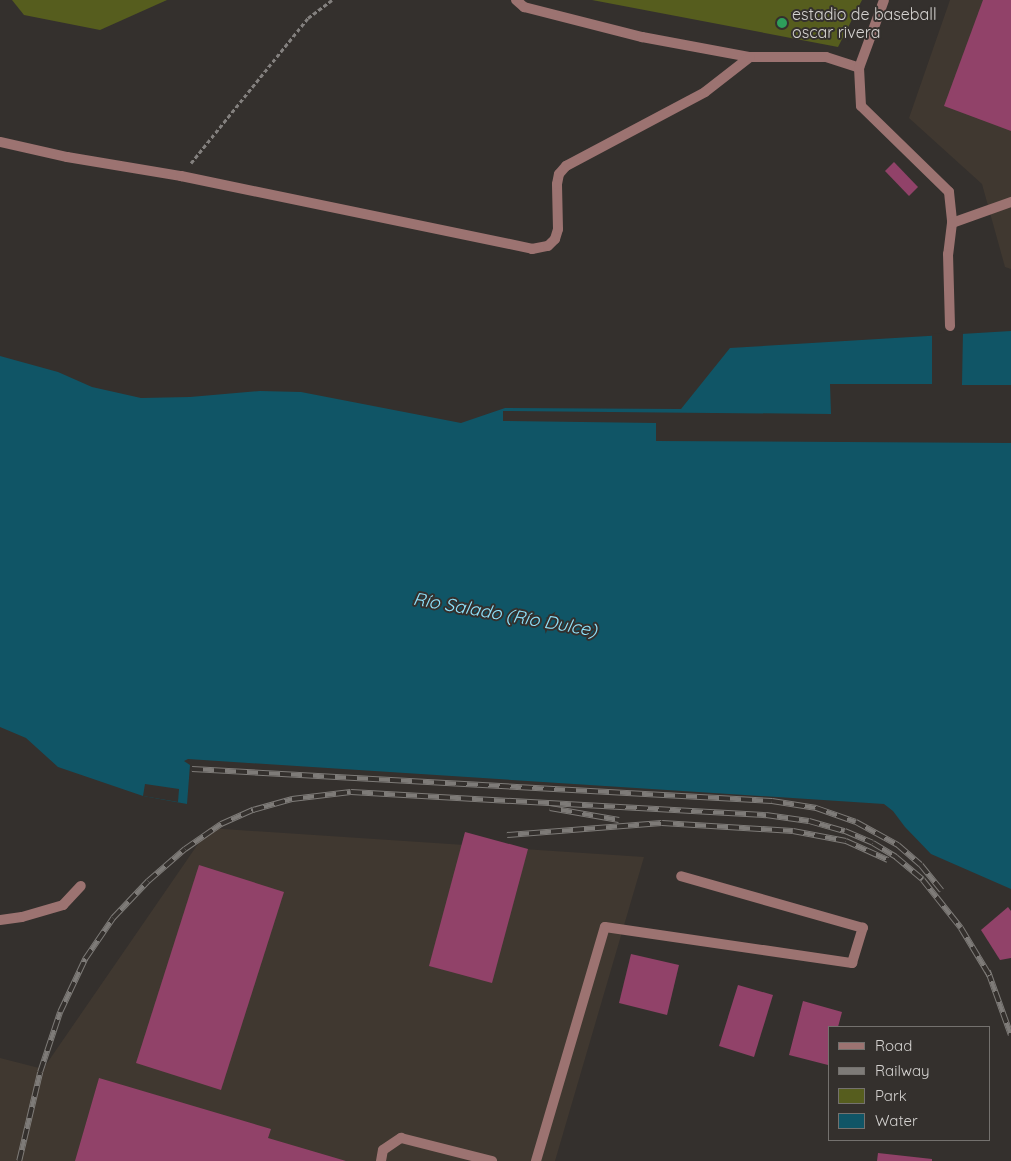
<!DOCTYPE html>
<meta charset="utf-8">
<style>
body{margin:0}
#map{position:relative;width:1011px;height:1161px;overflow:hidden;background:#34302d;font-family:Quicksand,sans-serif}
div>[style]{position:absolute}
.built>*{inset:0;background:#403830}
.green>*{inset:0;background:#565d1e}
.water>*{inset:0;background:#105566}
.pier>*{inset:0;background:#34302d}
.building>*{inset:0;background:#914269}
.path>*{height:3px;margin-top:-1.5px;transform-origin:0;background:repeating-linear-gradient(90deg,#83807e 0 4px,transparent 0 6.5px)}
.lane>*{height:10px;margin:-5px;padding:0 5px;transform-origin:5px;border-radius:5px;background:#9c7371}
.street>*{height:10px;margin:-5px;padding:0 5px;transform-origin:5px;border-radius:5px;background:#9c7371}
.rail>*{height:5.5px;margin-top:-2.75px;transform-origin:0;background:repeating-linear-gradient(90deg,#34302d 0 11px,#7e7b78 0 22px);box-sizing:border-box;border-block:1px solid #7e7b78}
.dots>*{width:14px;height:14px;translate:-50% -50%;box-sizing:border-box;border:2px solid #34302d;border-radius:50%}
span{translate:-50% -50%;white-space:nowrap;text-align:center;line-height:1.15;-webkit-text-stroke:4px #34302d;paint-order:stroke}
.poi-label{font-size:16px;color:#d4d2d0}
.left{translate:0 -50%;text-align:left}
.water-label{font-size:18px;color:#91e4fd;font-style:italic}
.legend{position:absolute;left:828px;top:1026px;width:162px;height:115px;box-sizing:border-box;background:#34302d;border:1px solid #74716e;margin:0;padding:6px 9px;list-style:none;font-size:15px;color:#d4d2d0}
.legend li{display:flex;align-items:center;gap:10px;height:25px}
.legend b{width:25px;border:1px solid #74716e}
</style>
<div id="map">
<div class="built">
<i style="clip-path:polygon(950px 0,1011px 0,1011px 269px,1005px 267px,982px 184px,909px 118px)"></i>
<i style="clip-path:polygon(209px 828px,644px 857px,555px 1161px,0 1161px,0 1058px,43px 1069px)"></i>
</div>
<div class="green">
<i style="clip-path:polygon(12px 0,167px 0,100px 30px,24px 15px)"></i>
<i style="clip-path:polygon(592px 0,862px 0,838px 47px)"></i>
</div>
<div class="water">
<i style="clip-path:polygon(1011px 331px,1011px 889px,931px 854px,905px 827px,893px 811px,884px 804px,188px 759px,184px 761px,190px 765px,187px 804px,143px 796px,58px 767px,26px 738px,0 727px,0 356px,58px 372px,92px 387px,141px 398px,190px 397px,260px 391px,301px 392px,461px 423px,505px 408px,681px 409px,730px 348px)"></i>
</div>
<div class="pier">
<i style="clip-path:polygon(963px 331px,962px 385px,1011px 385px,1011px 443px,656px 441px,656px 423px,503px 421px,503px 411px,831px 414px,830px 384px,932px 384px,932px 334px)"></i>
<i style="clip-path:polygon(145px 784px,179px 789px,178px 802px,143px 796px)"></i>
</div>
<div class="building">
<i style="clip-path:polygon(983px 0,1011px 0,1011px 131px,944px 106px)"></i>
<i style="clip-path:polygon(894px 162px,918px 187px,909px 196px,885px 171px)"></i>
<i style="clip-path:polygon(465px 832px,528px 849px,492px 983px,429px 966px)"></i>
<i style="clip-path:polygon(199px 865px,284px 892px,221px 1090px,136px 1063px)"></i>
<i style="clip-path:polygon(1008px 907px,1011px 911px,1011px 958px,1000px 960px,981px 930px)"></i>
<i style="clip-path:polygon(631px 954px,679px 965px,667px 1015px,619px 1003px)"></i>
<i style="clip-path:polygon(738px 985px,773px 995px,754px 1057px,719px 1046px)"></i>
<i style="clip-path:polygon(803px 1001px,842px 1012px,838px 1027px,830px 1027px,828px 1065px,789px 1055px)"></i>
<i style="clip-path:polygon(99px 1078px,271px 1129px,268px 1138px,346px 1161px,75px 1161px)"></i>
<i style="clip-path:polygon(878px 1153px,932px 1159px,932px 1161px,877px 1161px)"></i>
</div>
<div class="path">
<i style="left:191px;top:163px;width:186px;rotate:-51.1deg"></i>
<i style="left:308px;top:18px;width:30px;rotate:-37deg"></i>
</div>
<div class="lane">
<i style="left:861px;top:106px;width:123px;rotate:44.3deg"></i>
<i style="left:949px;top:192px;width:31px;rotate:84deg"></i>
<i style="left:952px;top:223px;width:31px;rotate:97deg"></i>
<i style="left:948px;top:254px;width:72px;rotate:88.4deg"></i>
<i style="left:0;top:920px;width:22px;rotate:-8deg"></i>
<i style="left:22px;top:917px;width:43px;rotate:-16.3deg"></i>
<i style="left:63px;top:905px;width:26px;rotate:-47deg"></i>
</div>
<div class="street">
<i style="left:516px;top:0;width:11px;rotate:41deg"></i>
<i style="left:524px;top:7px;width:122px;rotate:14.3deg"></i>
<i style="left:642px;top:37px;width:110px;rotate:10.5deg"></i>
<i style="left:750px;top:57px;width:76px"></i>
<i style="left:826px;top:57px;width:35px;rotate:18deg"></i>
<i style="left:861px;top:106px;width:38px;rotate:-93deg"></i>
<i style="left:859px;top:68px;width:72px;rotate:-69.8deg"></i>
<i style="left:0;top:142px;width:69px;rotate:12.6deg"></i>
<i style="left:67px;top:157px;width:116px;rotate:9.5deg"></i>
<i style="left:181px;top:176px;width:359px;rotate:11.7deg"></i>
<i style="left:532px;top:249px;width:16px;rotate:-11deg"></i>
<i style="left:548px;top:246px;width:10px;rotate:-45deg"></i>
<i style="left:555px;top:239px;width:10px;rotate:-73deg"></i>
<i style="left:558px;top:229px;width:45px;rotate:-91.3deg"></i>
<i style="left:557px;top:184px;width:10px;rotate:-79deg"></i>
<i style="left:559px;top:174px;width:11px;rotate:-49deg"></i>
<i style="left:566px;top:166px;width:157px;rotate:-28deg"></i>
<i style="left:705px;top:92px;width:57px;rotate:-37.9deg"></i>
<i style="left:952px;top:223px;width:63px;rotate:-19.6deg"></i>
<i style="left:381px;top:1161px;width:11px;rotate:-80deg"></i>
<i style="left:383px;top:1150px;width:22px;rotate:-34deg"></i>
<i style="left:401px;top:1138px;width:94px;rotate:14.2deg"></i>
<i style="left:536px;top:1161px;width:244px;rotate:-73.6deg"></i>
<i style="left:605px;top:927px;width:250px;rotate:8.3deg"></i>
<i style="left:852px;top:963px;width:37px;rotate:-73deg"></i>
<i style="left:863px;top:928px;width:189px;rotate:-164.1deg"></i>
</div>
<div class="rail">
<i style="left:192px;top:769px;width:581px;rotate:3.16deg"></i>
<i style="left:772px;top:801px;width:45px;rotate:9deg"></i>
<i style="left:816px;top:808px;width:42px;rotate:19.3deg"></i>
<i style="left:856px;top:822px;width:48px;rotate:28.7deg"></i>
<i style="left:898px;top:845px;width:30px;rotate:41deg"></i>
<i style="left:921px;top:865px;width:33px;rotate:51deg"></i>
<i style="left:550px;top:808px;width:70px;rotate:9.9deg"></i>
<i style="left:507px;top:835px;width:155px;rotate:-4.4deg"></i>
<i style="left:662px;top:823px;width:131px;rotate:3.5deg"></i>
<i style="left:793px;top:831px;width:54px;rotate:10.7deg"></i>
<i style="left:846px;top:841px;width:46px;rotate:24.3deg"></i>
<i style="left:988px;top:971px;width:68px;rotate:70.2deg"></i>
<i style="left:19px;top:1161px;width:91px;rotate:-76.7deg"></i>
<i style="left:40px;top:1072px;width:63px;rotate:-71.6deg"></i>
<i style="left:60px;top:1012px;width:59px;rotate:-64.7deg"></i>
<i style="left:85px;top:959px;width:50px;rotate:-55.7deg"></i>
<i style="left:113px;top:918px;width:51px;rotate:-46.6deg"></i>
<i style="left:148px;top:881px;width:49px;rotate:-40.9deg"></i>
<i style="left:185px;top:849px;width:44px;rotate:-34.8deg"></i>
<i style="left:221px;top:824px;width:35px;rotate:-24deg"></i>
<i style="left:253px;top:810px;width:41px;rotate:-15.8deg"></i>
<i style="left:292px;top:799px;width:59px;rotate:-6.8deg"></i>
<i style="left:351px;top:792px;width:416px;rotate:3.2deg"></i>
<i style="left:766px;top:815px;width:43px;rotate:7.9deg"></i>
<i style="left:809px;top:821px;width:37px;rotate:16deg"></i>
<i style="left:845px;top:831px;width:30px;rotate:23deg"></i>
<i style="left:873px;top:843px;width:27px;rotate:31deg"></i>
<i style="left:896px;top:857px;width:35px;rotate:40deg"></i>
<i style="left:923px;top:880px;width:61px;rotate:51.6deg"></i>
<i style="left:961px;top:928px;width:56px;rotate:58.9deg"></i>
</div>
<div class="dots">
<i style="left:782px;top:23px;background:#2e9e5b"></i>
</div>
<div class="poi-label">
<span class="left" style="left:792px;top:23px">estadio de baseball<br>oscar rivera</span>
</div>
<div class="water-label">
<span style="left:505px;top:615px;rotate:10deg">Río Salado (Río Dulce)</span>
</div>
<ul class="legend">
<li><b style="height:6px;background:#9c7371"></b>Road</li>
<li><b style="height:6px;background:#7e7b78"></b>Railway</li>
<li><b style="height:14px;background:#565d1e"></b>Park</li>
<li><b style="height:14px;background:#105566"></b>Water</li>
</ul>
</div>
